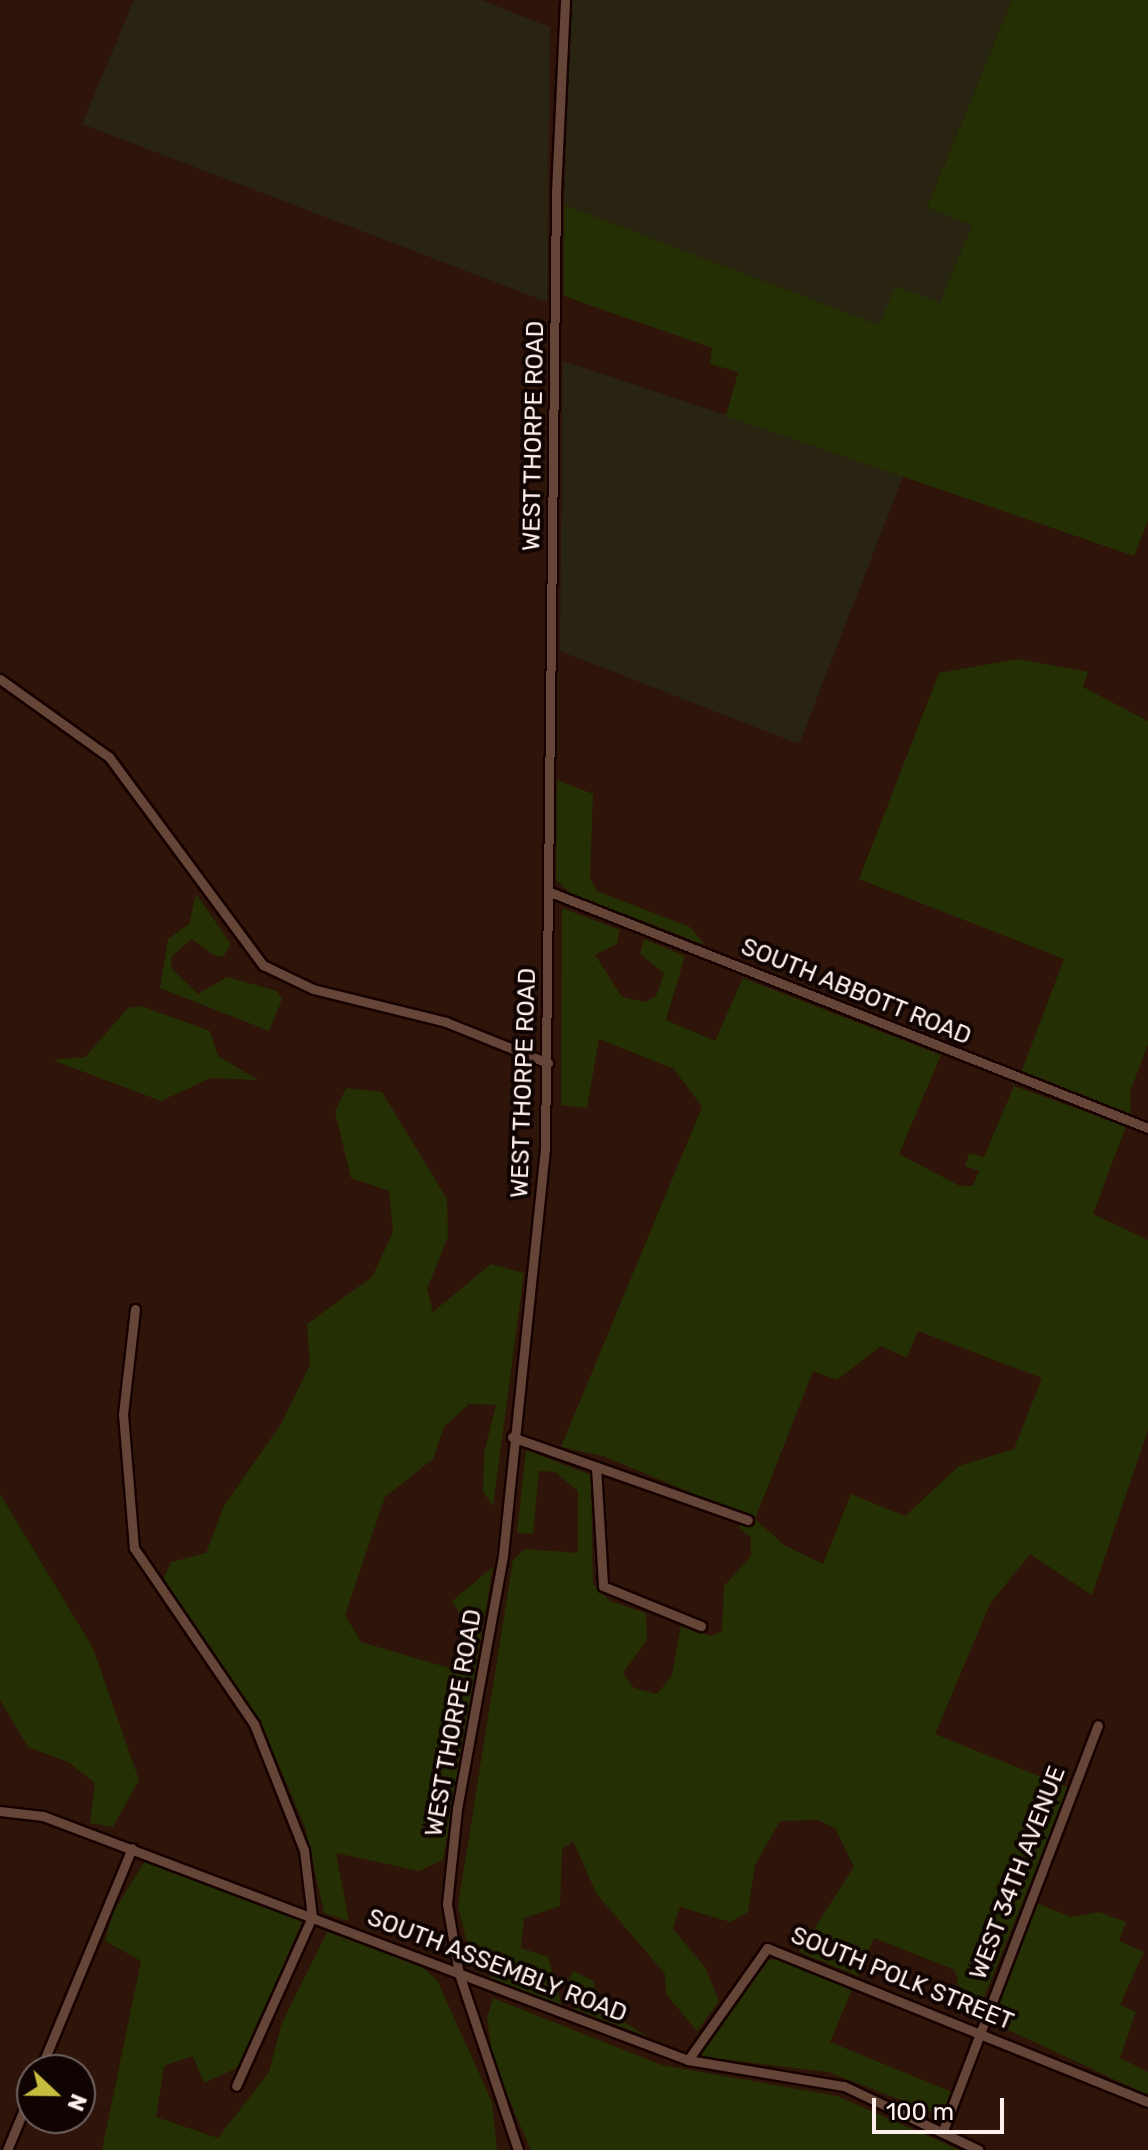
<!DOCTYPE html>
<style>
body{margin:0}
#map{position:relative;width:1148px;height:2150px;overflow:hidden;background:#2f1409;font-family:Rubik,sans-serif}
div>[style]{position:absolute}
.industrial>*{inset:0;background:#292312}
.green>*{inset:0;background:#242f03}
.roads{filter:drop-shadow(2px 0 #160100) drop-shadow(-2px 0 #160100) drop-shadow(0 2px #160100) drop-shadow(0 -2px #160100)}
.minor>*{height:9px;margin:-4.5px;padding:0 4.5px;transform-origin:4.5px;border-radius:4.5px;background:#664539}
span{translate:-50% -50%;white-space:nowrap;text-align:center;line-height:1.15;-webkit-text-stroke:8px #0f0402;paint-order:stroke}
.street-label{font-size:24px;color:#fef1ed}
.north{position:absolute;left:16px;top:2054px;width:80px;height:80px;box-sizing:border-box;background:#0f0402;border:2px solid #6f6360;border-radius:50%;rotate:112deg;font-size:22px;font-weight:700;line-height:32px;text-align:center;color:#fef1ed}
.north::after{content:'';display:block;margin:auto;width:28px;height:36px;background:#c6bc3d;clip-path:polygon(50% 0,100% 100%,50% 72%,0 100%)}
.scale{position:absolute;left:872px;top:2098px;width:132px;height:36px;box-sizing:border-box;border:4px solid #fef1ed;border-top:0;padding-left:10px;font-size:24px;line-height:28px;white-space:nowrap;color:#fef1ed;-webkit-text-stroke:6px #0f0402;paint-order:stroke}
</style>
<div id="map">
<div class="industrial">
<i style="clip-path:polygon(134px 0,481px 0,550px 27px,547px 302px,82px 124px)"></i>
<i style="clip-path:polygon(571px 0,1012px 0,927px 206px,972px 225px,940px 304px,879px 325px,564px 205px)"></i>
<i style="clip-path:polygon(563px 361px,904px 474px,799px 744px,560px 651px)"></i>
</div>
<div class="green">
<i style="clip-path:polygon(1012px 0,1148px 0,1148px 521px,1134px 556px,726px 416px,738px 372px,710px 364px,712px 348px,564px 296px,564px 205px,879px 325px,896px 286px,940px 303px,972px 225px,927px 207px)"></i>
<i style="clip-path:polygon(1018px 659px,1088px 672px,1083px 687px,1148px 721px,1148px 1044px,1130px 1092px,1131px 1115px,1021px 1073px,1064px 959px,859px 879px,939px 673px)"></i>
<i style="clip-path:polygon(557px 780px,593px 794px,590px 878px,597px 891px,690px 927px,705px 945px,570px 893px,556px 880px)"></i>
<i style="clip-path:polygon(196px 894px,231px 944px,223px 957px,214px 955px,192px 939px,172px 956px,171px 968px,198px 994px,227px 977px,277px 991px,282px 999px,269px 1031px,160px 988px,168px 939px,189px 924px)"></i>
<i style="clip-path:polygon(evenodd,562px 908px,620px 930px,617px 944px,595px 955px,622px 997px,646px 1002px,656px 996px,664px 973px,640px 954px,644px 939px,685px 956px,666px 1020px,715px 1041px,743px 978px,941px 1055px,899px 1154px,960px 1186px,973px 1186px,979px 1171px,965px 1166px,969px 1153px,984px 1157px,1014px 1086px,1126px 1126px,1093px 1214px,1148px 1240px,1148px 1430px,1092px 1595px,1030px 1554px,990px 1604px,935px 1734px,1069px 1788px,980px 2007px,958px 1985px,955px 1970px,874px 1938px,858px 1976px,799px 1952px,854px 1867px,835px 1828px,818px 1820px,780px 1821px,755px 1865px,748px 1912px,730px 1922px,680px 1907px,673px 1929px,705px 1967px,719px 2001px,697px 2031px,666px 1994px,665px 1974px,596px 1893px,573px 1841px,562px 1849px,560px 1906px,524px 1918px,521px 1948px,548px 1957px,562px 2006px,492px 1979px,469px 1951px,458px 1906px,513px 1560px,525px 1549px,578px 1553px,578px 1491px,555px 1472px,539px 1471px,533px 1534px,517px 1533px,526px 1450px,591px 1475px,593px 1584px,610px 1601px,646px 1613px,647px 1640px,623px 1673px,634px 1688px,657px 1694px,672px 1675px,681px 1625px,711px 1636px,722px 1631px,724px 1586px,751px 1556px,751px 1538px,739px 1528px,742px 1520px,755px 1526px,754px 1519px,603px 1456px,561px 1447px,702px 1107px,674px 1069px,599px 1039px,587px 1108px,561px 1105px,562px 908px,918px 1331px,1042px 1378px,1014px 1449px,959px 1466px,905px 1516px,851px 1494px,823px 1564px,784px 1545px,755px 1519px,813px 1371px,837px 1380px,881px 1346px,907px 1358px,918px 1331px)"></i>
<i style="clip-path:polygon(141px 1006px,210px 1031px,218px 1056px,258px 1080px,211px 1078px,161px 1101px,52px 1060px,85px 1057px,128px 1008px)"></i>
<i style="clip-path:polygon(346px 1088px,382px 1092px,447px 1199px,448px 1237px,427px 1289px,433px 1312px,491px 1264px,524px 1273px,493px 1506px,483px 1492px,484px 1454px,496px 1405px,469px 1404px,444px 1427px,433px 1459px,385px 1497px,345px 1615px,361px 1642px,449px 1668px,478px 1644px,452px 1601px,493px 1567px,443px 1860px,419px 1871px,336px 1853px,349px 1921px,324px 1913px,305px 1827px,266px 1735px,162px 1581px,171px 1562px,206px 1553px,224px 1506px,281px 1424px,310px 1365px,307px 1324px,372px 1277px,393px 1232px,389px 1191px,351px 1178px,335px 1112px)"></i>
<i style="clip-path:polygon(0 1494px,93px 1648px,139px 1780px,113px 1827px,90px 1823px,95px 1783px,68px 1762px,28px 1747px,0 1700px)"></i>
<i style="clip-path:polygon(147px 1858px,304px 1917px,241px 2066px,204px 2083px,193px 2056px,164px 2066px,156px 2117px,218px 2138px,269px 2072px,282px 2023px,327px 1932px,418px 1963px,437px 1980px,492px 2102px,497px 2150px,102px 2150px,141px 1961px,105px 1941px,113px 1912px)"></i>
<i style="clip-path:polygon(1034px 1902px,1071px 1917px,1099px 1912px,1126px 1922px,1119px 1941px,1144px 1952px,1120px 2005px,1136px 2012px,1120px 2058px,1148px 2072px,1148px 2095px,989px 2021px)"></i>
<i style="clip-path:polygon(784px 1956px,855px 1982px,830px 2042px,952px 2092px,943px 2116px,828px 2072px,703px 2057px,701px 2050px,761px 1963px)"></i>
<i style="clip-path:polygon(574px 1971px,593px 1981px,603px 2009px,648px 2037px,574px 2009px,568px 1980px)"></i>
<i style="clip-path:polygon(493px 1998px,662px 2065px,837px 2096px,960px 2150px,531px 2150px,494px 2065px,487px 2018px)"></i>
</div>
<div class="roads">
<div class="minor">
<i style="left:0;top:679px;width:134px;rotate:35.6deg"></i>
<i style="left:109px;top:757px;width:259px;rotate:53.5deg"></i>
<i style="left:263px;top:965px;width:55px;rotate:25.6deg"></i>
<i style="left:313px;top:989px;width:137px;rotate:13.9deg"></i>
<i style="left:446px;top:1022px;width:110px;rotate:21.9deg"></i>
<i style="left:550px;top:892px;width:643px;rotate:21.54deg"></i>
<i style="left:135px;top:1309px;width:106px;rotate:96.5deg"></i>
<i style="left:123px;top:1414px;width:134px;rotate:85.3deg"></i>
<i style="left:134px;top:1548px;width:213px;rotate:55.7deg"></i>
<i style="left:254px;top:1724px;width:136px;rotate:68.4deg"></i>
<i style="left:304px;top:1850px;width:67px;rotate:83.2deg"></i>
<i style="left:312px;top:1917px;width:185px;rotate:114.2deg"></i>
<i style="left:512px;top:1437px;width:250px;rotate:19.4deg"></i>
<i style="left:596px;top:1467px;width:119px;rotate:86.6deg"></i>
<i style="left:603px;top:1586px;width:106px;rotate:22.2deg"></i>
<i style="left:0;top:1811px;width:43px;rotate:6.6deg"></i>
<i style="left:43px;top:1816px;width:690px;rotate:20.72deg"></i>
<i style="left:688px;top:2060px;width:158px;rotate:9.5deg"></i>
<i style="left:844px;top:2086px;width:149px;rotate:25.4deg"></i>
<i style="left:688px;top:2060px;width:137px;rotate:-54.8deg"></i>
<i style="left:767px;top:1948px;width:411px;rotate:22deg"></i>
<i style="left:40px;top:2070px;width:240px;rotate:-67.5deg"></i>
<i style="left:944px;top:2128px;width:431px;rotate:-69.1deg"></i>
<i style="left:7px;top:2150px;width:65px;rotate:-67.4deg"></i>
<i style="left:518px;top:2150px;width:186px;rotate:-108.5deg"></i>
<i style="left:459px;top:1974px;width:71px;rotate:-99.7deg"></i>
<i style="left:447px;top:1904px;width:96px;rotate:-84deg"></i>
<i style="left:457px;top:1809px;width:258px;rotate:-79.7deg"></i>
<i style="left:503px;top:1555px;width:408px;rotate:-84.1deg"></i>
<i style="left:545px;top:1149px;width:957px;rotate:-89.34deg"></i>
<i style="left:556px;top:192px;width:192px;rotate:-87.3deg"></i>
</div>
</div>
<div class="street-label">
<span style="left:534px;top:436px;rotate:-89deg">WEST THORPE ROAD</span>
<span style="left:856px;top:992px;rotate:22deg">SOUTH ABBOTT ROAD</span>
<span style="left:524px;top:1083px;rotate:-88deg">WEST THORPE ROAD</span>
<span style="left:454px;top:1723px;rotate:-80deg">WEST THORPE ROAD</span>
<span style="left:1018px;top:1873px;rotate:-69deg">WEST 34TH AVENUE</span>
<span style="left:497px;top:1966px;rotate:21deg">SOUTH ASSEMBLY ROAD</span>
<span style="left:902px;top:1979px;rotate:22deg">SOUTH POLK STREET</span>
</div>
<div class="north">N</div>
<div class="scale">100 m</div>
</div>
